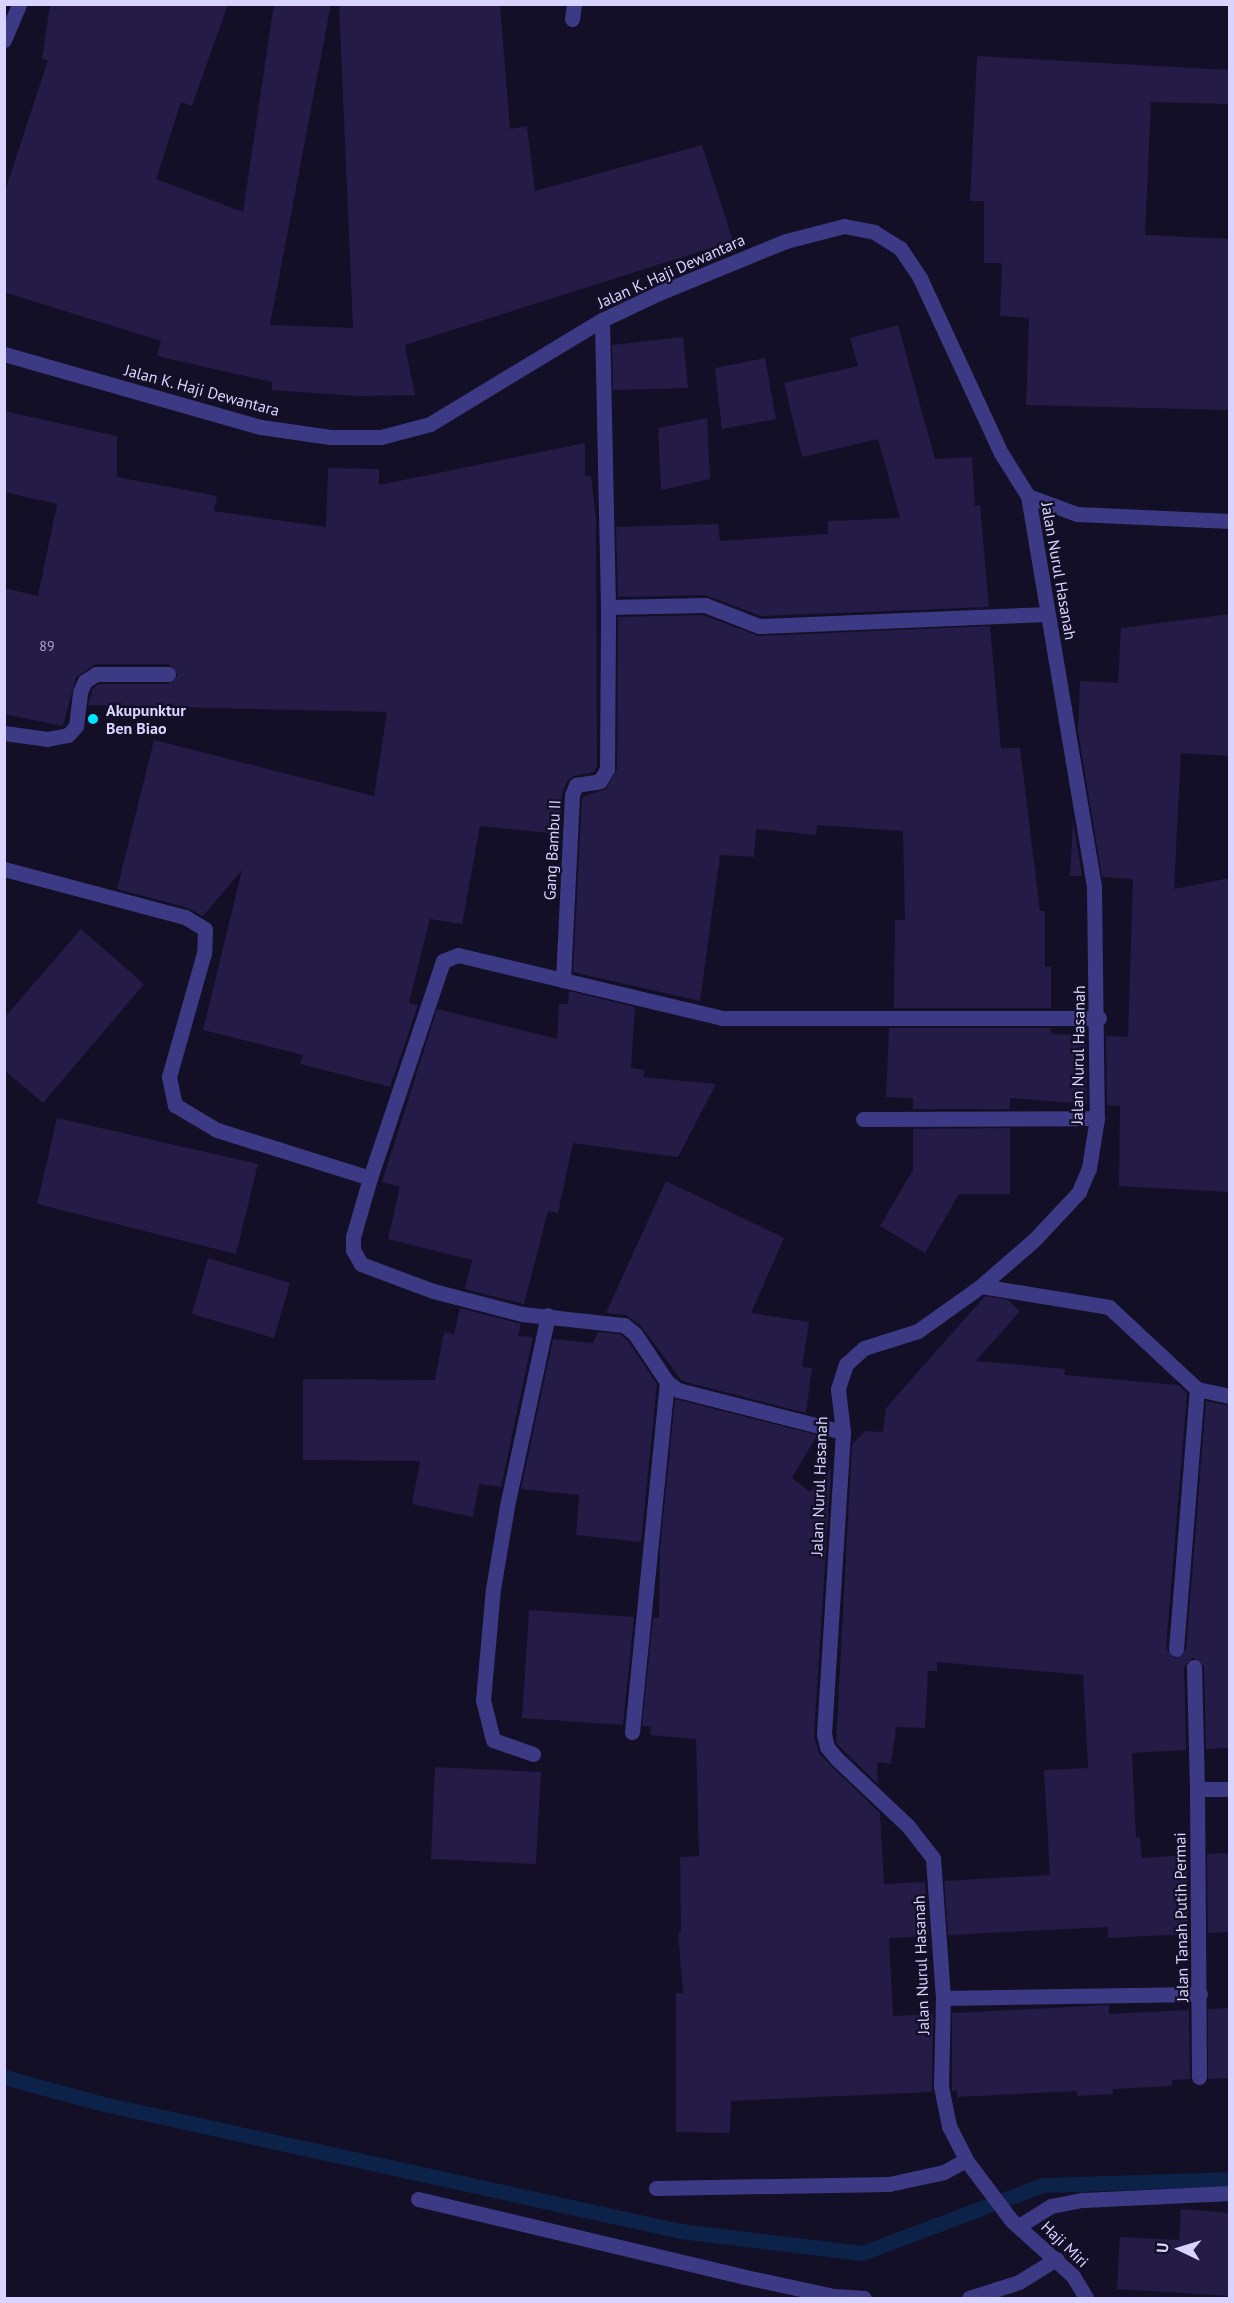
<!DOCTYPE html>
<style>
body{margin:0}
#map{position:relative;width:1234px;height:2303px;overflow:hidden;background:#130f26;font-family:"PT Sans",sans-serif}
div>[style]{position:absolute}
.stream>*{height:15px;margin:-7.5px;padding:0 7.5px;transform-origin:7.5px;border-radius:7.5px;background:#0c2248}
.building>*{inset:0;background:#241b47}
.minor>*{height:15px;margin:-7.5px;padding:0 7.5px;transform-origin:7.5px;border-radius:7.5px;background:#3d3a85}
.dots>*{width:16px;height:16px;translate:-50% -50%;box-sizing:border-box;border:3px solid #130f26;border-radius:50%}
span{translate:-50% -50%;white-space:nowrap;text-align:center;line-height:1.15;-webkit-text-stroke:4.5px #130f26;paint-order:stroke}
.number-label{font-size:14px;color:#aca6d1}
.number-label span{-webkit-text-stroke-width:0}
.street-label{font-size:16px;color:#d9d4ff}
.poi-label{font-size:16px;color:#d9d4ff;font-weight:700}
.left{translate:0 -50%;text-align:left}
.frame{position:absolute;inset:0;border:6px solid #d9d4ff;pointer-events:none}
.north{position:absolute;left:1150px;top:2219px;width:60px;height:60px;-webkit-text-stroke:4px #130f26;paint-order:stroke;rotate:274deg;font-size:16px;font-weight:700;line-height:24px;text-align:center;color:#d9d4ff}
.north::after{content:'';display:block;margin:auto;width:21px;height:27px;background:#d9d4ff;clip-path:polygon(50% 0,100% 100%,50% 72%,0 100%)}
</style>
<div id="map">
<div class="stream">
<i style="left:4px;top:2077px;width:108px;rotate:15.1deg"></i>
<i style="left:108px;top:2105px;width:586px;rotate:12.42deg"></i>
<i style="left:680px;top:2231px;width:183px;rotate:6.9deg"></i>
<i style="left:862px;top:2253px;width:193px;rotate:-20.6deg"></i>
<i style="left:1043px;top:2185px;width:187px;rotate:-1.8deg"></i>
</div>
<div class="building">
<i style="clip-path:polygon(50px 4px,228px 4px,192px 106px,181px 102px,156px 179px,243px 212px,274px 4px,331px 4px,270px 325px,353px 328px,339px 4px,500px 4px,510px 129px,527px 126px,535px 191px,702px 145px,733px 241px,405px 345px,415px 395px,358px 396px,272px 390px,272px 382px,157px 356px,161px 341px,4px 292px,4px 194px,48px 60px,42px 59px)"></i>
<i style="clip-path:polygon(977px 56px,1230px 70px,1230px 104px,1151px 102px,1145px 235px,1230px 239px,1230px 410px,1026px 405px,1029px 318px,1000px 316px,1002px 263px,984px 263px,984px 201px,970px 201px)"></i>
<i style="clip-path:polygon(898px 325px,935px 459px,972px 457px,975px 506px,980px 505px,989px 607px,761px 616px,705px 595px,618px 597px,616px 527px,718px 524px,720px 541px,828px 534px,828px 521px,900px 518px,878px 439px,802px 457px,784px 383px,858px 366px,850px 338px)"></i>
<i style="clip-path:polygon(683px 337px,688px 388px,613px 390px,612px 345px)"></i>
<i style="clip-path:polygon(765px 358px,776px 419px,722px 429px,715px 368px)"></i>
<i style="clip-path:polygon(4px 411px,117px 436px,117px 477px,217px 496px,214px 511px,326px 527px,328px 468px,379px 469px,379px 485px,585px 443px,585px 476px,591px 476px,596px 519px,597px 766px,594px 772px,574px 776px,567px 781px,562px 794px,560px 834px,480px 826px,462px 924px,430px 919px,409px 1003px,418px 1005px,390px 1087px,300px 1064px,303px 1055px,203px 1030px,242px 870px,203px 916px,188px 908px,117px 889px,154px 740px,374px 796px,387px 712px,88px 705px,93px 688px,99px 684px,168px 684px,178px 675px,168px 664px,96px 664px,76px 677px,63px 726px,4px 714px,4px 588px,38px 596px,57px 504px,4px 492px)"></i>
<i style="clip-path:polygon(707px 418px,710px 479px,661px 490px,658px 428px)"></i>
<i style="clip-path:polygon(1230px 614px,1230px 756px,1181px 753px,1174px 889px,1230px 878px,1230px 1192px,1119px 1186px,1120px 1106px,1107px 1105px,1106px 1036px,1128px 1037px,1133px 879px,1102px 877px,1078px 731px,1080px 681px,1118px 683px,1121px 628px)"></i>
<i style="clip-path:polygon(703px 615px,759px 636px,990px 626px,1001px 748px,1020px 748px,1040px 911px,1045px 911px,1045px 967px,1051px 967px,1051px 1008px,894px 1008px,895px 920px,905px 920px,903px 831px,817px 825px,816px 835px,756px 829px,754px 857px,720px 855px,700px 1001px,573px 972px,582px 797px,606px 789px,617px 769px,618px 617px)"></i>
<i style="clip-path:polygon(1073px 820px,1082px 876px,1070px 876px)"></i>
<i style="clip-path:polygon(81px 929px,144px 984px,43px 1103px,4px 1070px,4px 1018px)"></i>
<i style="clip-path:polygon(569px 991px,635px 1007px,631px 1068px,645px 1070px,643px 1077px,716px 1084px,678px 1157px,573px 1143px,558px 1213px,548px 1211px,524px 1304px,465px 1289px,472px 1260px,388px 1239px,400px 1187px,382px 1182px,437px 1009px,557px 1039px,559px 1004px,568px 1004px)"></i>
<i style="clip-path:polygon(889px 1028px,1051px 1028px,1051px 1034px,1086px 1035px,1087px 1104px,1010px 1098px,1010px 1109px,913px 1109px,913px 1098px,886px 1097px)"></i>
<i style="clip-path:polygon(57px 1118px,258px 1164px,236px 1254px,37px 1204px)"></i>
<i style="clip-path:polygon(1010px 1128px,1010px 1194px,959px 1194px,925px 1253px,880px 1226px,913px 1170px,913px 1129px)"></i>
<i style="clip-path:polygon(666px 1181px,784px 1238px,751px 1313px,809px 1322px,802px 1367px,812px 1368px,806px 1413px,682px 1381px,641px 1326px,626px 1315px,606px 1313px)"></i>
<i style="clip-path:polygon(208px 1258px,290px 1283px,274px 1338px,192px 1314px)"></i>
<i style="clip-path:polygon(985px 1296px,1008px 1300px,1020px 1311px,976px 1361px,1065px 1369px,1064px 1375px,1178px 1385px,1187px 1393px,1166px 1648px,1175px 1659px,1186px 1650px,1206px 1401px,1230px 1406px,1230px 1748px,1206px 1749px,1204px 1667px,1193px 1657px,1184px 1667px,1186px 1750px,1132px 1753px,1136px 1837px,1140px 1837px,1142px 1858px,1188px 1855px,1188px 1934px,1108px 1938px,1108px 1927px,948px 1935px,944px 1881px,1050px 1875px,1044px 1770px,1088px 1768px,1083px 1675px,937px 1662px,937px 1671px,928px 1671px,925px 1728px,896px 1727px,891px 1764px,877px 1762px,878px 1784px,836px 1743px,852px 1445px,865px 1431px,883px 1432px,886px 1408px)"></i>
<i style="clip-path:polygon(460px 1308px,521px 1324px,518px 1336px,533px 1337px,501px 1487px,479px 1484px,473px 1517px,412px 1504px,420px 1461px,303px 1460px,303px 1379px,435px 1380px,444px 1332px,454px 1334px)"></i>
<i style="clip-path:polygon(598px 1332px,620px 1334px,628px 1341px,657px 1384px,641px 1542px,576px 1535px,579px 1495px,521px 1489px,553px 1339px,593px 1343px)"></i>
<i style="clip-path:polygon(675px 1399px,817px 1435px,792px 1478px,810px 1492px,831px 1469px,814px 1736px,819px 1753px,830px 1765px,880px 1813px,884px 1884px,925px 1882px,929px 1936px,889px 1938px,893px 2016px,933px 2014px,932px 2092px,731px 2101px,730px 2133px,676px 2132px,676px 1993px,683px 1993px,678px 1933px,681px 1932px,680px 1857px,699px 1856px,696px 1739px,650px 1735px,651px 1727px,642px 1726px,653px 1618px,659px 1618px,660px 1548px)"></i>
<i style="clip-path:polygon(529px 1610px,634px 1617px,623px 1725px,522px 1718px)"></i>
<i style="clip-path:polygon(435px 1767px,541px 1772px,536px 1864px,431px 1859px)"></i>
<i style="clip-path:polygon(1230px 1853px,1230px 1932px,1208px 1933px,1207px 1854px)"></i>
<i style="clip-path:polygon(1109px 2005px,1109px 2014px,1189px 2010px,1190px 2079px,1172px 2080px,1172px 2086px,1113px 2089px,1113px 2094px,1077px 2096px,1077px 2091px,957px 2097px,957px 2090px,952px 2091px,952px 2013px)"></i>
<i style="clip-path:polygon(1230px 2008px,1230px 2078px,1208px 2079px,1208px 2009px)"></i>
<i style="clip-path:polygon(1181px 2209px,1230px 2213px,1230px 2296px,1117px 2289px,1120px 2237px,1179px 2240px)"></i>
</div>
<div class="minor">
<i style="left:572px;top:19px;width:15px;rotate:-82deg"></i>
<i style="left:4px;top:40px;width:39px;rotate:-67deg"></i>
<i style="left:4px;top:354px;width:267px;rotate:15.9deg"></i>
<i style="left:261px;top:427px;width:70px;rotate:8.2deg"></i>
<i style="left:330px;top:437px;width:51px"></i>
<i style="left:381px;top:437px;width:51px;rotate:-14.9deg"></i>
<i style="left:430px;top:424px;width:201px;rotate:-31.2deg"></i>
<i style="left:602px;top:320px;width:63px;rotate:-25.3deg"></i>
<i style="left:659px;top:293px;width:137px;rotate:-22.3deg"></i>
<i style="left:786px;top:241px;width:60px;rotate:-14.5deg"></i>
<i style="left:844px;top:226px;width:31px;rotate:11deg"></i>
<i style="left:874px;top:232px;width:31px;rotate:32deg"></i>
<i style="left:900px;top:248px;width:36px;rotate:56deg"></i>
<i style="left:920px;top:278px;width:193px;rotate:65.2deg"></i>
<i style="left:1001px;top:453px;width:51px;rotate:57.9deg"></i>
<i style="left:1028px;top:496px;width:52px;rotate:20.2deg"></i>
<i style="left:1077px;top:514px;width:153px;rotate:2.6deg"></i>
<i style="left:1028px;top:496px;width:397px;rotate:80.4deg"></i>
<i style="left:1094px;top:887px;width:231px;rotate:89.3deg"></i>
<i style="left:1097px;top:1118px;width:51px;rotate:99.1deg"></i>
<i style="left:1089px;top:1168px;width:26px;rotate:113deg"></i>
<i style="left:1079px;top:1192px;width:64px;rotate:133.1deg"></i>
<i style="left:1035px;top:1239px;width:72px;rotate:139deg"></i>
<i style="left:981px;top:1286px;width:77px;rotate:144.5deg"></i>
<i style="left:918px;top:1331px;width:57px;rotate:162.5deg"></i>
<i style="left:864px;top:1348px;width:24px;rotate:138deg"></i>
<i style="left:846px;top:1364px;width:26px;rotate:108deg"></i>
<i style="left:838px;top:1389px;width:43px;rotate:83.4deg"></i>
<i style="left:843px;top:1432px;width:303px;rotate:93.6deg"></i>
<i style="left:824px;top:1734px;width:13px;rotate:77deg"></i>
<i style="left:827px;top:1747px;width:16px;rotate:50deg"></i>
<i style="left:837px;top:1759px;width:98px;rotate:43.3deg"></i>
<i style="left:908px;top:1826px;width:41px;rotate:52deg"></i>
<i style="left:933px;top:1858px;width:140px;rotate:85.9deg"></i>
<i style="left:943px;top:1998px;width:88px;rotate:91.3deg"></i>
<i style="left:941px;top:2086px;width:41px;rotate:78.7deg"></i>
<i style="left:949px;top:2126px;width:38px;rotate:63deg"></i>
<i style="left:966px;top:2160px;width:76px;rotate:53deg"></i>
<i style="left:1012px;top:2221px;width:82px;rotate:42deg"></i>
<i style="left:1073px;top:2276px;width:26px;rotate:59deg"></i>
<i style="left:608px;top:607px;width:97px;rotate:-1.2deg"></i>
<i style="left:705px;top:605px;width:58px;rotate:21.3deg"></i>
<i style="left:759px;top:626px;width:289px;rotate:-2.4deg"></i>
<i style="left:4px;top:733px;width:43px;rotate:7.9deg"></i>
<i style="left:47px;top:739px;width:21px;rotate:-11deg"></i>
<i style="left:68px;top:735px;width:12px;rotate:-48deg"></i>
<i style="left:76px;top:726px;width:34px;rotate:-83deg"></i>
<i style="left:80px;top:692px;width:12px;rotate:-66deg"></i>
<i style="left:85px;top:681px;width:13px;rotate:-32deg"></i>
<i style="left:96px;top:674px;width:72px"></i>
<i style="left:4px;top:869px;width:187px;rotate:14.9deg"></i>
<i style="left:185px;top:917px;width:23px;rotate:31deg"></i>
<i style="left:205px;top:929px;width:24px;rotate:92deg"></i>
<i style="left:204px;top:953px;width:129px;rotate:105.8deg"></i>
<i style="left:169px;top:1077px;width:29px;rotate:78deg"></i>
<i style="left:175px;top:1105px;width:49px;rotate:30.8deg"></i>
<i style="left:217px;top:1130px;width:160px;rotate:17.4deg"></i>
<i style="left:370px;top:1178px;width:61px;rotate:106.1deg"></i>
<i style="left:353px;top:1237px;width:13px;rotate:90deg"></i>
<i style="left:353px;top:1250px;width:16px;rotate:60deg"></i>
<i style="left:361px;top:1264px;width:77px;rotate:20.6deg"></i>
<i style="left:433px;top:1291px;width:92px;rotate:14.5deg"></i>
<i style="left:522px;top:1314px;width:103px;rotate:6.2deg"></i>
<i style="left:624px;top:1325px;width:14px;rotate:39deg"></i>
<i style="left:635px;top:1334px;width:58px;rotate:56.3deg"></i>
<i style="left:667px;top:1382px;width:14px;rotate:36deg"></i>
<i style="left:678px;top:1390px;width:170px;rotate:14.3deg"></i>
<i style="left:563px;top:980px;width:163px;rotate:13.4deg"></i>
<i style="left:722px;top:1018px;width:377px"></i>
<i style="left:863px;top:1119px;width:234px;rotate:-0.2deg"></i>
<i style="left:370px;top:1178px;width:229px;rotate:-71.4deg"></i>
<i style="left:443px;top:961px;width:16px;rotate:-22deg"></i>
<i style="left:458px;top:955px;width:108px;rotate:13.4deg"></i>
<i style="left:563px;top:980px;width:185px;rotate:-87.2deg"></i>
<i style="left:572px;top:795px;width:11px;rotate:-68deg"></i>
<i style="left:576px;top:785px;width:24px;rotate:-9deg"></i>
<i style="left:600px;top:781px;width:14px;rotate:-60deg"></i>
<i style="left:607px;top:769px;width:162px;rotate:-89.6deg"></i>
<i style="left:608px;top:607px;width:287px;rotate:-91.2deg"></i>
<i style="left:981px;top:1286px;width:130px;rotate:9.3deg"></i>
<i style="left:1109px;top:1307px;width:120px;rotate:43deg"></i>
<i style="left:1197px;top:1389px;width:34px;rotate:12deg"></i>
<i style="left:1176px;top:1649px;width:261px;rotate:-85.4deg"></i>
<i style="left:1194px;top:1667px;width:122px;rotate:88.6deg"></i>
<i style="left:632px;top:1732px;width:352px;rotate:-84.3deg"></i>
<i style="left:533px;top:1754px;width:42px;rotate:-160.7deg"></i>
<i style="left:493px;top:1740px;width:41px;rotate:-104deg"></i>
<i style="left:483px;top:1700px;width:111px;rotate:-84.9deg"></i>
<i style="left:493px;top:1589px;width:84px;rotate:-80.4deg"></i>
<i style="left:507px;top:1506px;width:195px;rotate:-77.9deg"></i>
<i style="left:943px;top:1998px;width:257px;rotate:-0.9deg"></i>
<i style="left:1199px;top:2077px;width:288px;rotate:-90.4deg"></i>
<i style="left:1197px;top:1789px;width:33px"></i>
<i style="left:656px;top:2188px;width:233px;rotate:-1deg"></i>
<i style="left:889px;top:2184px;width:56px;rotate:-12.3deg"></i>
<i style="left:944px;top:2172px;width:25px;rotate:-29deg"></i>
<i style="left:418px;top:2199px;width:336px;rotate:13.4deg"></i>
<i style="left:745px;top:2277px;width:91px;rotate:12.1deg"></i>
<i style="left:834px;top:2296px;width:30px;rotate:4deg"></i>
<i style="left:1019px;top:2226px;width:38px;rotate:-32deg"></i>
<i style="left:1051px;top:2206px;width:33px;rotate:-11deg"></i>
<i style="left:1083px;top:2200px;width:147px;rotate:-2.7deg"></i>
<i style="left:969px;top:2298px;width:52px;rotate:-17.7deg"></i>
<i style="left:1019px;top:2282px;width:44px;rotate:-31.9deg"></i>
</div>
<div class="dots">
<i style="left:93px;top:719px;background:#00e5ff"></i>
</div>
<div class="number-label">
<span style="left:47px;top:646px">89</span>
</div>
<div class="street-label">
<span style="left:671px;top:271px;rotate:-24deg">Jalan K. Haji Dewantara</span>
<span style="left:202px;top:390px;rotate:15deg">Jalan K. Haji Dewantara</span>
<span style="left:1059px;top:571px;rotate:80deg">Jalan Nurul Hasanah</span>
<span style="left:552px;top:850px;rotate:-87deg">Gang Bambu II</span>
<span style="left:1078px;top:1055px;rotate:-89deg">Jalan Nurul Hasanah</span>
<span style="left:819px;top:1486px;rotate:-88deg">Jalan Nurul Hasanah</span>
<span style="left:1181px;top:1917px;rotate:-91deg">Jalan Tanah Putih Permai</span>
<span style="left:921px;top:1965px;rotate:-92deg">Jalan Nurul Hasanah</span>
<span style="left:1065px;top:2244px;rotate:44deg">Haji Miri</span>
</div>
<div class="poi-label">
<span class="left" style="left:106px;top:719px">Akupunktur<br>Ben Biao</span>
</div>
<div class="frame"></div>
<div class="north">U</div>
</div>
